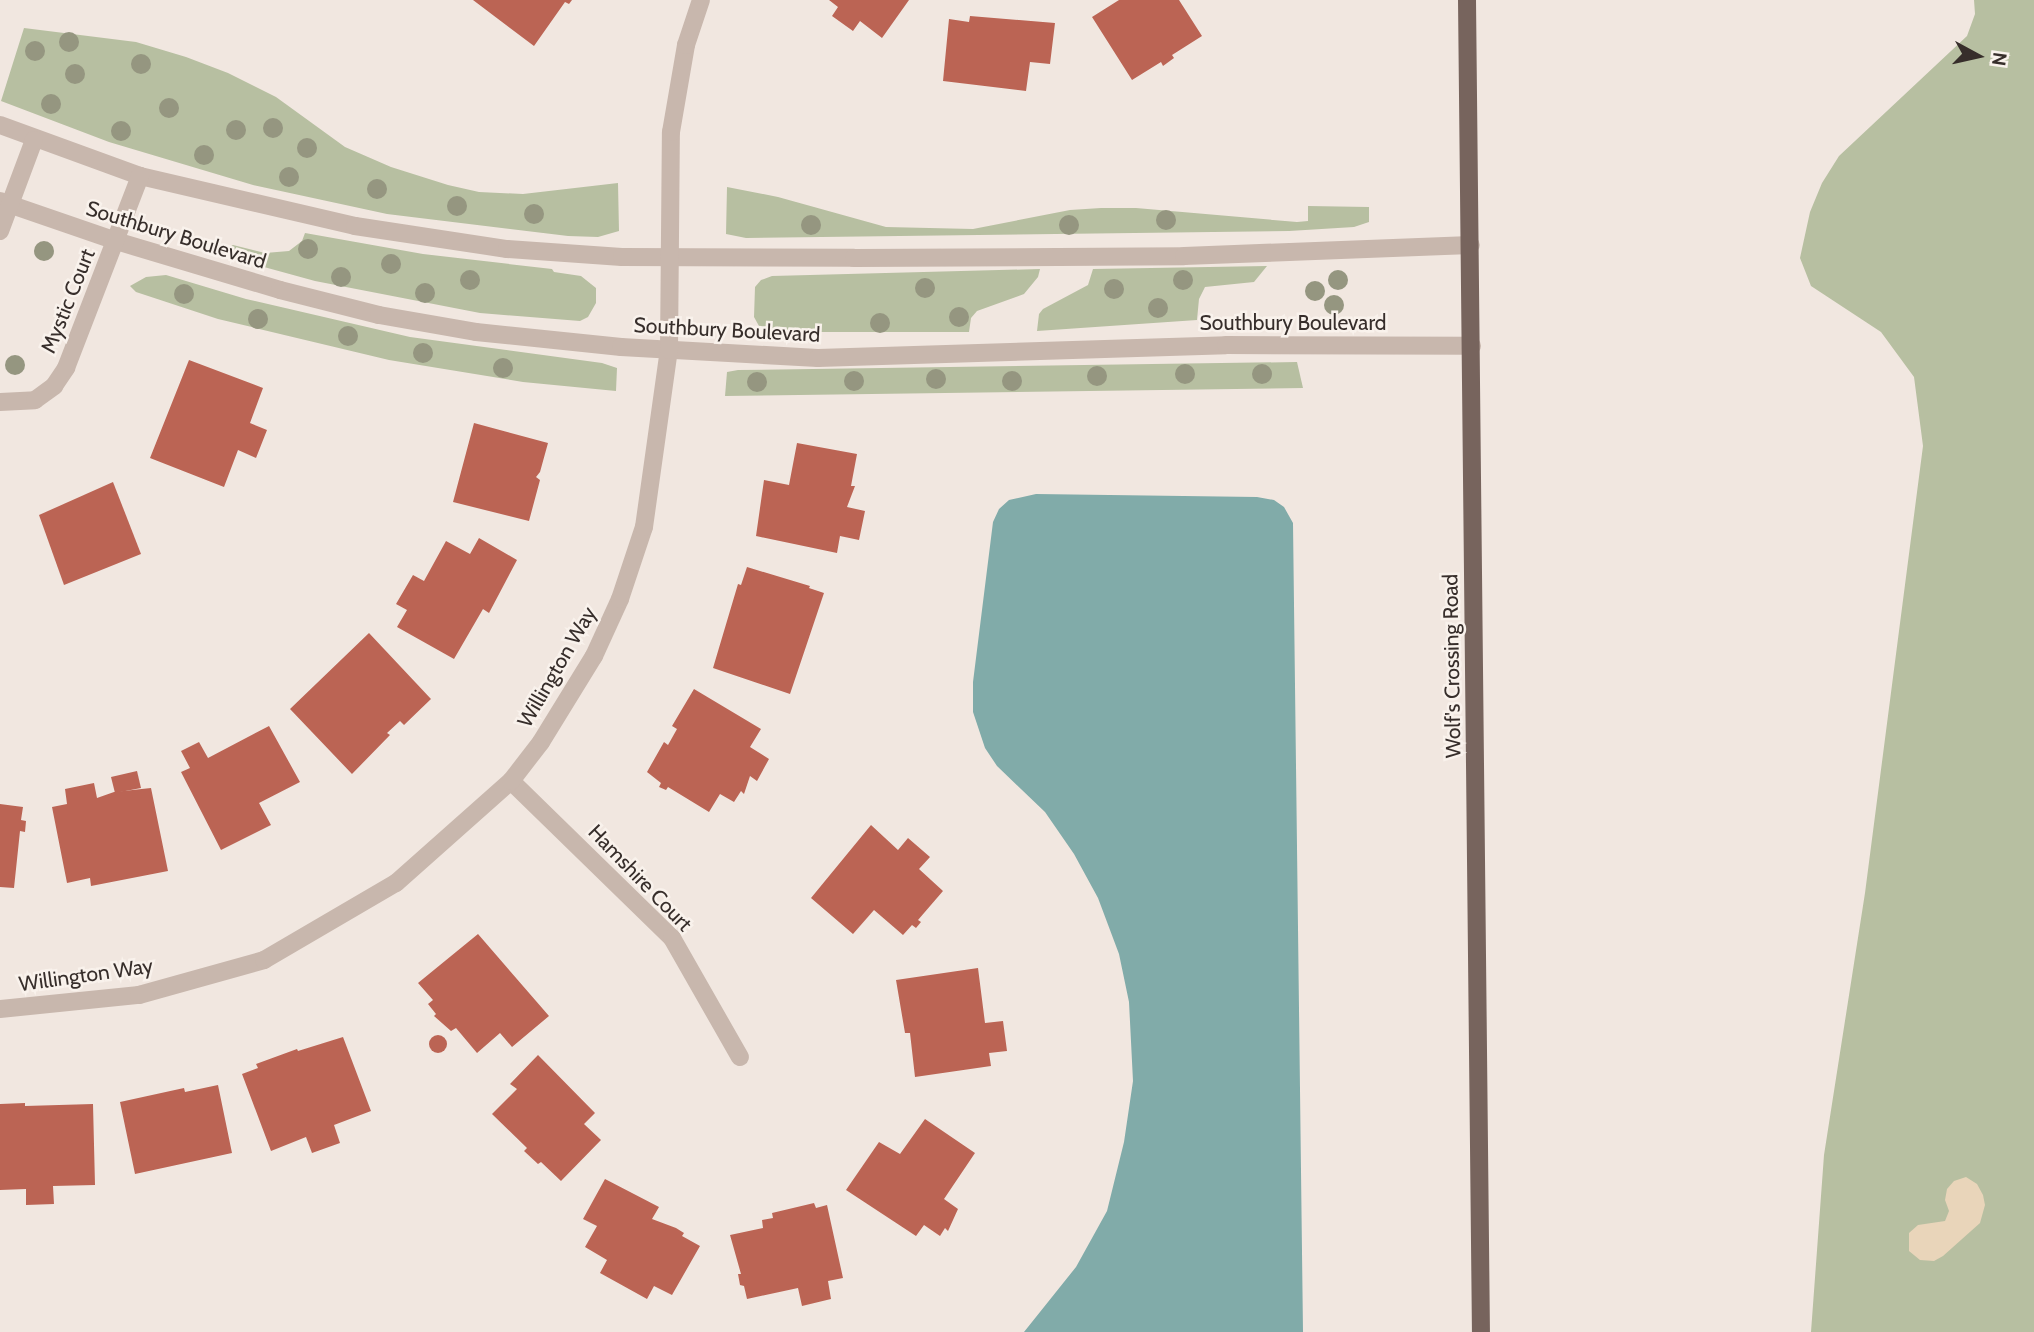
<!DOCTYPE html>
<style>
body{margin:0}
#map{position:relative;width:2034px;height:1332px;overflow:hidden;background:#f1e7e0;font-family:Cabin,sans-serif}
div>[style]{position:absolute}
.green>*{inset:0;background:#b7bfa1}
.sand>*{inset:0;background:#e9d5ba}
.water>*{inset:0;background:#81aba9}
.building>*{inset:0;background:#bb6454}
.round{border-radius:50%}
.minor>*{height:18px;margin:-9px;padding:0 9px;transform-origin:9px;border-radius:9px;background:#c8b7ad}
.major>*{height:18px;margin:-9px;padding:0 9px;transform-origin:9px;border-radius:9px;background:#77645d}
.trees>*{width:20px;height:20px;margin:-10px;border-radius:50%;background:#959680}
span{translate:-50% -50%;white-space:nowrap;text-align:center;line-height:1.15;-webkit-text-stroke:5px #f9f2ec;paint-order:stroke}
.street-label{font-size:21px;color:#372e2b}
.north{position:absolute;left:1943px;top:21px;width:70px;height:70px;-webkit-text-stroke:5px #f9f2ec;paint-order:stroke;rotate:98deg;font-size:19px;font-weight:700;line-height:28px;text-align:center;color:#372e2b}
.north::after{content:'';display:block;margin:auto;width:24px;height:32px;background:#372e2b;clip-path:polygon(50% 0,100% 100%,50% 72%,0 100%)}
</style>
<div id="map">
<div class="green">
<i style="clip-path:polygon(1974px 0,2034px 0,2034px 1332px,1811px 1332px,1824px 1155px,1865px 893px,1923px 446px,1914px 377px,1881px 332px,1811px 286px,1800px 258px,1810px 212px,1822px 183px,1839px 156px,1967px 36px,1975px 14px)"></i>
<i style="clip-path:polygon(24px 28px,136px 42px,186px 57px,228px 73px,276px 97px,345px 147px,391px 167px,448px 185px,479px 192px,523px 194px,618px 183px,619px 231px,598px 237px,568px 236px,387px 214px,253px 185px,109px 142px,1px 101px)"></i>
<i style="clip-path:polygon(727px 187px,778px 197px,886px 227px,973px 229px,1070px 210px,1101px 208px,1136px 208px,1297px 222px,1308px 221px,1308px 206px,1369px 207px,1369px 222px,1354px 227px,1289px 231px,746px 238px,726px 234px)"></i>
<i style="clip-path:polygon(305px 233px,423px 254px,552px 269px,554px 272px,581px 276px,596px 288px,596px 303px,588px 317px,580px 321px,480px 313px,315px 281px,217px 254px,233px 245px,265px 253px,289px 251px,302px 241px)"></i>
<i style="clip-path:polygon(1267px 266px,1254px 282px,1205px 287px,1199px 299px,1197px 320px,1037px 331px,1039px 314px,1043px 309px,1088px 285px,1093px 269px)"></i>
<i style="clip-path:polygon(1040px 269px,1038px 277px,1024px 294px,977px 311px,971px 318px,969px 332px,771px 332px,759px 326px,754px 317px,755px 287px,761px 280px,772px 276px)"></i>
<i style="clip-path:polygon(166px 275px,246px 299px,410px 337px,602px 363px,617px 368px,616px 391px,523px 382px,389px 360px,218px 319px,136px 292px,130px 286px,146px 277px)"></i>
<i style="clip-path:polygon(1297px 362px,1303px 388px,725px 396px,727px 372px,738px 370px)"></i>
</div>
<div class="sand">
<i style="clip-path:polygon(1966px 1177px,1977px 1184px,1983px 1195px,1985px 1205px,1980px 1223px,1943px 1256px,1934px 1261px,1920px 1260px,1909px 1251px,1909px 1233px,1918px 1225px,1945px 1221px,1949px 1211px,1945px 1200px,1947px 1189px,1954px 1181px)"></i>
</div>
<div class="water">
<i style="clip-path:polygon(1036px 494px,1257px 497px,1274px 500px,1284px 507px,1293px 523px,1303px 1332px,1024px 1332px,1076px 1267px,1107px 1211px,1124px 1142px,1133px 1081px,1129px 1002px,1119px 954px,1098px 898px,1074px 854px,1045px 812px,997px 766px,985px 748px,973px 712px,973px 682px,993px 522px,999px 509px,1009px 500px)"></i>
</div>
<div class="building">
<i style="clip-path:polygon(473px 0,572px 0,569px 4px,565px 2px,534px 46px)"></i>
<i style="clip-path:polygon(829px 0,909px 0,882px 38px,860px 21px,853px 31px,832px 16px,838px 7px)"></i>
<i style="clip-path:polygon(1119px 0,1179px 0,1202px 36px,1172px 55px,1174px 58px,1163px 66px,1161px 62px,1132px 80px,1092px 17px)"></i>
<i style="clip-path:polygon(970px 16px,1055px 23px,1050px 64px,1030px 62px,1026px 91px,943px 81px,949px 19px,969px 22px)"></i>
<i style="clip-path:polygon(189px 360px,263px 388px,250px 423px,267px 430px,256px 458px,238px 450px,224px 487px,150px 458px)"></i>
<i style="clip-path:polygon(474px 423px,548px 443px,540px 472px,536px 477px,540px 480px,529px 521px,453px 502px)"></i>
<i style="clip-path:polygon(797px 443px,857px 454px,851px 486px,855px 486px,847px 507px,865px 511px,859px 540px,840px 536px,837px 553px,756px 536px,764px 480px,789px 485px)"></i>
<i style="clip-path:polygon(113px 482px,141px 554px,64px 585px,39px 515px)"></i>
<i style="clip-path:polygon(479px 538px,517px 560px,489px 613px,483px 609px,454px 659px,397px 627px,407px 610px,396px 604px,413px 575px,424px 581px,446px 541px,470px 554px)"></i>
<i style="clip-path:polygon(747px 567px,810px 586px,809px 588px,824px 593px,790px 694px,713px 668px,738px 584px,741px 585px)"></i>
<i style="clip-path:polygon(369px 633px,431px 699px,404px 725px,400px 721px,387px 733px,390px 735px,352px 774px,290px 709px)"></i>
<i style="clip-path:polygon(694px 689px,761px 729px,750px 747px,769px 759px,757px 781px,750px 776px,744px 794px,741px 791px,734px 802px,720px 794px,709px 812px,668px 787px,666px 790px,659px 787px,661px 783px,647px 772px,664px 742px,668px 745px,677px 729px,672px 726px)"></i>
<i style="clip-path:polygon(269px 726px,300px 782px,259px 803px,271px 825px,221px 850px,181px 772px,190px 768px,181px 751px,199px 742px,208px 758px)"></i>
<i style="clip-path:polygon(137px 771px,141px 788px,115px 793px,111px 777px)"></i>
<i style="clip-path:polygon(94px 783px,97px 798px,114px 792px,151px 788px,168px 871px,91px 886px,90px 878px,67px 883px,52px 807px,67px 804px,65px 789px)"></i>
<i style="clip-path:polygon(0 804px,23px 807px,21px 820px,26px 821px,25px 832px,20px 831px,14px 888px,0 887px)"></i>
<i style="clip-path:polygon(871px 825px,898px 850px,908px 838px,930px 857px,919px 869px,943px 891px,918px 920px,921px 922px,916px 928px,912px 925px,903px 935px,874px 910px,853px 934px,811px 898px)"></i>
<i style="clip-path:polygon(478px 934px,549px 1016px,512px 1047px,500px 1033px,477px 1053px,456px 1028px,451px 1031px,434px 1016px,436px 1014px,428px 1004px,433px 1000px,418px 983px)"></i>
<i style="clip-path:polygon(978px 968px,985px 1023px,1003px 1021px,1007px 1051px,989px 1053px,991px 1066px,915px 1077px,910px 1033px,905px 1033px,896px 980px)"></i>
<i class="round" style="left:429px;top:1035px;width:18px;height:18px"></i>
<i style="clip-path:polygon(343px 1037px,371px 1111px,334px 1125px,340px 1143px,312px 1153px,306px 1137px,271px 1151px,242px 1074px,258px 1068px,256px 1064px,297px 1049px,298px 1051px)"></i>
<i style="clip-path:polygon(538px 1055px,595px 1113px,584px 1124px,601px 1140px,561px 1181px,541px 1162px,538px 1164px,524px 1151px,527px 1148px,492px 1114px,517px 1089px,510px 1084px)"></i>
<i style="clip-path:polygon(218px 1085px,232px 1153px,135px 1174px,120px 1102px,184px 1088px,185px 1092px)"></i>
<i style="clip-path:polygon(25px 1103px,25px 1106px,93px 1104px,95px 1185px,53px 1186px,54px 1204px,26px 1205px,26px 1189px,0 1190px,0 1104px)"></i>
<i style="clip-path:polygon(925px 1119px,975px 1153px,944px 1199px,958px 1209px,948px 1231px,945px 1228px,940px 1236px,924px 1225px,916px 1236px,846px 1190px,879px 1142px,900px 1154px)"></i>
<i style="clip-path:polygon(605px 1179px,659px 1207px,652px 1219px,676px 1228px,684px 1233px,682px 1236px,700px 1246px,672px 1295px,654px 1286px,647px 1299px,600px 1273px,607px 1260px,585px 1247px,597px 1226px,583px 1219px)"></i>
<i style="clip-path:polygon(814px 1203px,816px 1208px,827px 1205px,843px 1278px,828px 1281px,831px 1299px,802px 1306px,798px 1288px,747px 1299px,744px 1286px,740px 1285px,738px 1274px,741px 1274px,730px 1235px,763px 1228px,762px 1220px,773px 1218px,772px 1213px)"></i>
</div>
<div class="minor">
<i style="left:0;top:125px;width:149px;rotate:20deg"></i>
<i style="left:140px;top:176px;width:221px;rotate:13.1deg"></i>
<i style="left:355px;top:226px;width:154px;rotate:8.6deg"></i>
<i style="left:507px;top:249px;width:115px;rotate:4deg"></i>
<i style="left:622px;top:257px;width:232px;rotate:0.2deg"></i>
<i style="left:854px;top:258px;width:330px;rotate:-0.3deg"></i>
<i style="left:1184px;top:256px;width:287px;rotate:-2.2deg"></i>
<i style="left:0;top:201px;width:123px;rotate:19deg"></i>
<i style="left:116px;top:241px;width:171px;rotate:16.6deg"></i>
<i style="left:280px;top:290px;width:102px;rotate:14.2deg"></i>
<i style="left:379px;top:315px;width:98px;rotate:9.9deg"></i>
<i style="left:476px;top:332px;width:146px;rotate:5.9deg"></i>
<i style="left:621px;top:347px;width:197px;rotate:3.2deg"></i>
<i style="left:818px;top:358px;width:408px;rotate:-1.8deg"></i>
<i style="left:1226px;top:345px;width:246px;rotate:0.2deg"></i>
<i style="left:0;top:231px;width:97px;rotate:-69.5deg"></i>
<i style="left:0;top:402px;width:35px;rotate:-3deg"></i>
<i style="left:35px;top:400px;width:24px;rotate:-36deg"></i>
<i style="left:54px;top:386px;width:22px;rotate:-56deg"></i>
<i style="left:66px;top:368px;width:206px;rotate:-68.9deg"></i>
<i style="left:511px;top:781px;width:225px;rotate:44.3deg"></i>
<i style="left:672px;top:938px;width:137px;rotate:60.3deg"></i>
<i style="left:0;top:1009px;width:140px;rotate:-5.8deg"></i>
<i style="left:139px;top:995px;width:130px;rotate:-15.6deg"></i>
<i style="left:264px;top:960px;width:153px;rotate:-30.3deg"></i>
<i style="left:396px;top:883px;width:154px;rotate:-41.6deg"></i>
<i style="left:511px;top:781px;width:49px;rotate:-52.4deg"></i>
<i style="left:541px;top:742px;width:101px;rotate:-58.4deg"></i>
<i style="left:594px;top:656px;width:63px;rotate:-65.5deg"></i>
<i style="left:620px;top:599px;width:76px;rotate:-71.6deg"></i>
<i style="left:644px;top:527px;width:179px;rotate:-82deg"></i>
<i style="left:669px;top:350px;width:218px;rotate:-89.5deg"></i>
<i style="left:671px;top:132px;width:88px;rotate:-80.2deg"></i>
<i style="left:686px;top:45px;width:47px;rotate:-71.6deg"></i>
</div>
<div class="major">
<i style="left:1467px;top:0;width:1332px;rotate:89.4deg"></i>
</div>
<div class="trees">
<i style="left:69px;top:42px"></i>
<i style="left:35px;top:51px"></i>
<i style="left:141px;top:64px"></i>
<i style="left:75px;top:74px"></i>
<i style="left:51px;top:104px"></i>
<i style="left:169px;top:108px"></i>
<i style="left:273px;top:128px"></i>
<i style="left:236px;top:130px"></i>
<i style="left:121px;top:131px"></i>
<i style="left:307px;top:148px"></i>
<i style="left:204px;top:155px"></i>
<i style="left:289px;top:177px"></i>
<i style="left:377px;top:189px"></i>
<i style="left:457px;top:206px"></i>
<i style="left:534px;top:214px"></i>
<i style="left:1166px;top:220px"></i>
<i style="left:811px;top:225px"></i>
<i style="left:1069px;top:225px"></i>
<i style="left:308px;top:249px"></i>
<i style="left:44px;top:251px"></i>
<i style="left:391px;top:264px"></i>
<i style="left:341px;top:277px"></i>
<i style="left:470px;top:280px"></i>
<i style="left:1183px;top:280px"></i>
<i style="left:1338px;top:280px"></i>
<i style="left:925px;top:288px"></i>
<i style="left:1114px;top:289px"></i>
<i style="left:1315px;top:291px"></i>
<i style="left:425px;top:293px"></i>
<i style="left:184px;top:294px"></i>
<i style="left:1334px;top:305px"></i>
<i style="left:1158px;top:308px"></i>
<i style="left:959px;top:317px"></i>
<i style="left:258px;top:319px"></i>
<i style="left:880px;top:323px"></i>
<i style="left:348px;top:336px"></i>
<i style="left:423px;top:353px"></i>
<i style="left:15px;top:365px"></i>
<i style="left:503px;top:368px"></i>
<i style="left:1185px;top:374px"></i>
<i style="left:1262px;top:374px"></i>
<i style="left:1097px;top:376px"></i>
<i style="left:936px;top:379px"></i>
<i style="left:854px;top:381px"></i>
<i style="left:1012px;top:381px"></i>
<i style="left:757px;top:382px"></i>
</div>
<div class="street-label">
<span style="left:176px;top:235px;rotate:17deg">Southbury Boulevard</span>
<span style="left:68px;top:301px;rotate:-68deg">Mystic Court</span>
<span style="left:1293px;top:323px">Southbury Boulevard</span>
<span style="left:727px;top:330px;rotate:3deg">Southbury Boulevard</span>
<span style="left:1452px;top:666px;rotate:-91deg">Wolf's Crossing Road</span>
<span style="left:557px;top:667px;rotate:-60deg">Willington Way</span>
<span style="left:640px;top:878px;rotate:46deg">Hamshire Court</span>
<span style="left:86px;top:975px;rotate:-8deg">Willington Way</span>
</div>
<div class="north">N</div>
</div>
